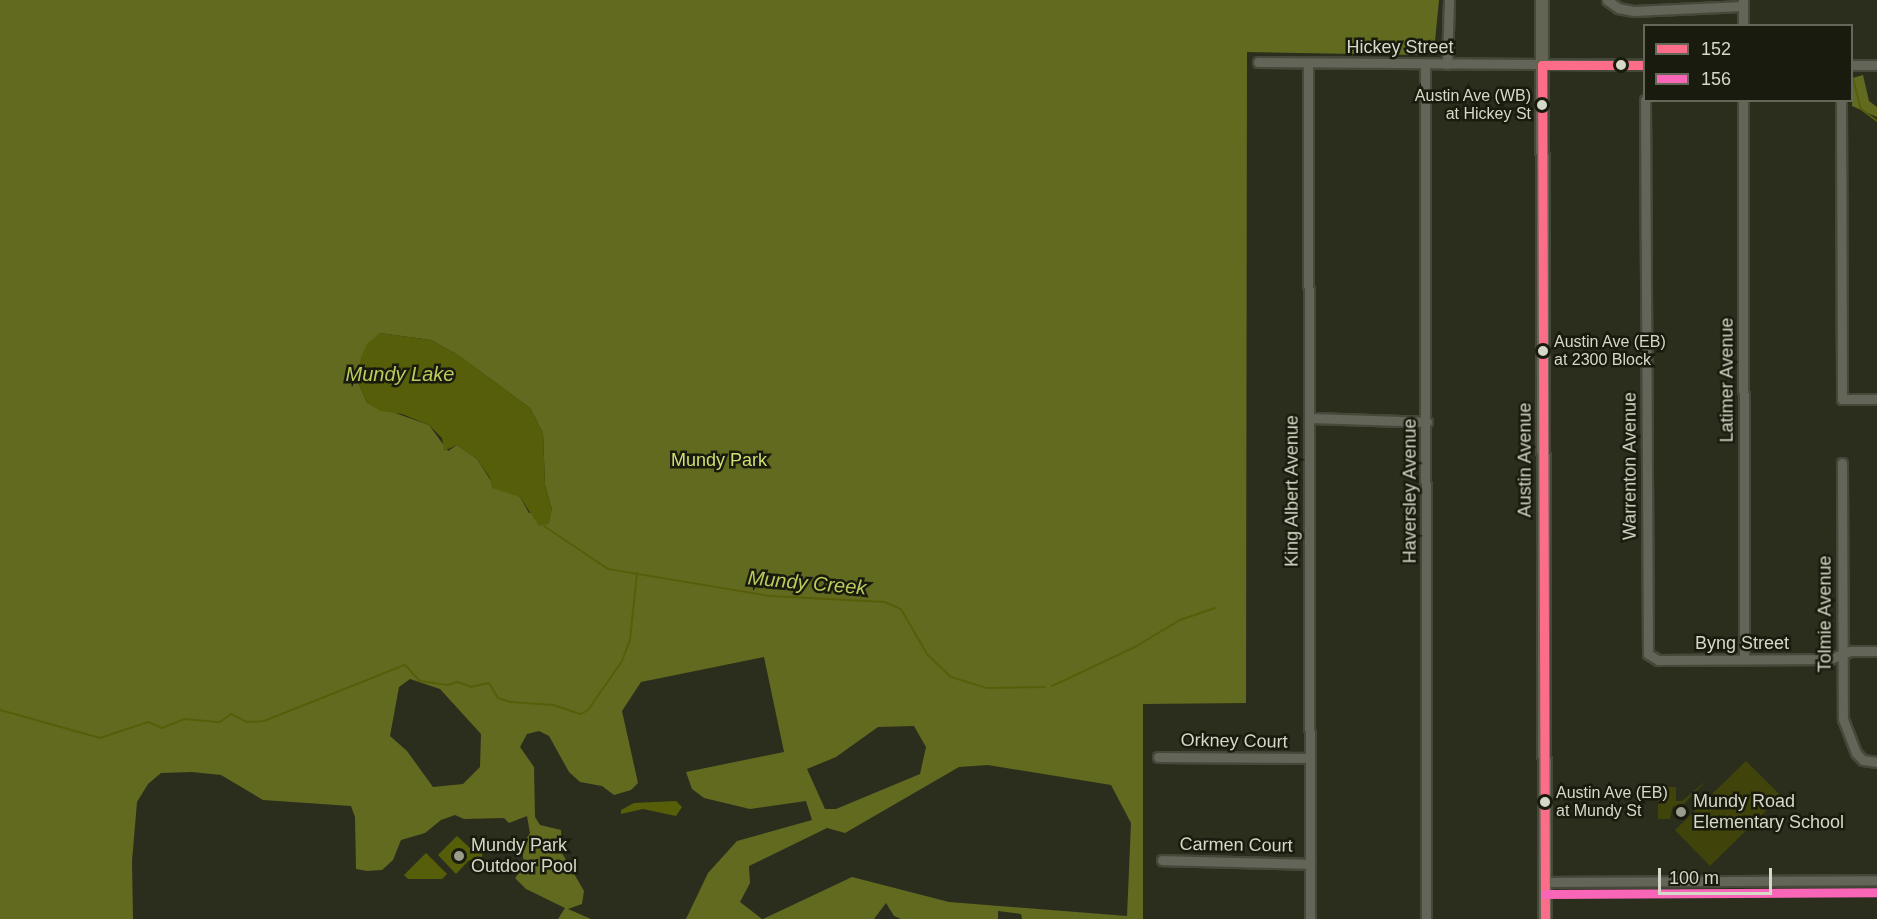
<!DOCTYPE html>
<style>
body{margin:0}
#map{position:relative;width:1877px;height:919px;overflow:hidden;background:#2c2e1d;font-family:Helvetica,sans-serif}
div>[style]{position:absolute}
.green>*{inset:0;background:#40440a}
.forest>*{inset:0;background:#626a20}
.water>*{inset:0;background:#575e09}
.stream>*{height:2px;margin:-1px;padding:0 1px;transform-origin:1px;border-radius:1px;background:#575e09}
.roads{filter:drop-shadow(2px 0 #46483a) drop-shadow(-2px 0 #46483a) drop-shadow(0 2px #46483a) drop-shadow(0 -2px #46483a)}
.minor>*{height:9px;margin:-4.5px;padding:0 4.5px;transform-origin:4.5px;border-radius:4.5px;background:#636558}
.major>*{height:12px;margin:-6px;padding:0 6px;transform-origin:6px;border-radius:6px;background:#626454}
.bus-1>*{height:9px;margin:-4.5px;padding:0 4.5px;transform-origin:4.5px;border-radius:4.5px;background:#fb6d88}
.bus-2>*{height:9px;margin:-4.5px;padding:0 4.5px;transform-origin:4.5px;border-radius:4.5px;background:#fa66b7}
.dots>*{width:16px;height:16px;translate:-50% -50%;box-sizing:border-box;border:3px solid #191b0e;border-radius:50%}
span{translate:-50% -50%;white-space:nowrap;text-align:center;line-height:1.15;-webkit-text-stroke:5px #191b0e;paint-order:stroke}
.bus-label{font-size:16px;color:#d6d9c7}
.right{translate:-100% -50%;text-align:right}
.left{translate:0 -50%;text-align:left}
.street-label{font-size:18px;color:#d6d9c7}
.park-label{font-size:18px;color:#d2df71}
.poi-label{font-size:18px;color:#d6d9c7}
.water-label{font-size:20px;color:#bdca5c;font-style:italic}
.legend{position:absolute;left:1643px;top:24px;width:210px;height:78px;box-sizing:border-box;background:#191b0e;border:2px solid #656758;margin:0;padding:8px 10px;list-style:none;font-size:18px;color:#d6d9c7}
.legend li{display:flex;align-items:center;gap:12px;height:30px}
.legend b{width:30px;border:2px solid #656758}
.scale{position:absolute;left:1658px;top:868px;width:114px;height:27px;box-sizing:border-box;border:3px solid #d6d9c7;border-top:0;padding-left:8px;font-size:18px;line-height:21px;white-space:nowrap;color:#d6d9c7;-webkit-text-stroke:4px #191b0e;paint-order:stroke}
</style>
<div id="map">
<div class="green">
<i style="clip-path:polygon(1746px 761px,1781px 796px,1710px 866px,1675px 830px)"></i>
<i style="clip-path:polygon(1707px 780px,1679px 809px,1673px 806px,1670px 819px,1658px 819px,1658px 787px,1676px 787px,1676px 801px,1682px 801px)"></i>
</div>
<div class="forest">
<i style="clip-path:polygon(evenodd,0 0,1439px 0,1435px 41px,1416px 55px,1247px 52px,1246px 703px,1143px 704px,1143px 919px,1022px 919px,1021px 914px,998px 911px,998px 919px,901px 919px,894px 916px,886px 903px,874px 919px,763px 919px,852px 877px,949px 902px,1127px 916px,1131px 823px,1111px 785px,988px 765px,959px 767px,845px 833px,827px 828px,749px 866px,750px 883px,740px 902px,762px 919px,686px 919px,708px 873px,737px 841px,812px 820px,806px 801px,750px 809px,704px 798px,692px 789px,686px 772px,784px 752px,764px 657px,641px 682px,622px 711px,638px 783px,631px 790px,614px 795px,602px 786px,580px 782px,569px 772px,549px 736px,539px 731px,527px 734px,520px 747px,534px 767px,535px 817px,540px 825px,561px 830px,562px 853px,584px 891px,582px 904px,568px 909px,591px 919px,558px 919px,565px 908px,526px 889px,515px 878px,524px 867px,522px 846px,530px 833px,527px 816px,509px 823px,504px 818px,464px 819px,455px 815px,441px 820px,425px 833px,401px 840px,393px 860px,382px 870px,367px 871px,356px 869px,355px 817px,351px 806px,263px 800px,221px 775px,192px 772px,161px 773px,148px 784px,137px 802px,132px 861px,133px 919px,0 919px,0 0,380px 333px,431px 340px,458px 355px,530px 408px,543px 433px,545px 485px,552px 510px,529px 513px,520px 497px,491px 481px,477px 459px,457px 445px,448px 451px,429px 425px,367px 403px,357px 380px,360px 364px,380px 333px,0 0,410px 679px,440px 689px,481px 734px,480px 767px,463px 784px,433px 787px,407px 751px,390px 736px,399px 687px,410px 679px,0 0,914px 726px,926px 747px,920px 774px,836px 809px,825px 809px,807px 769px,836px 757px,878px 727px,914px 726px)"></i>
<i style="clip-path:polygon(1863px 75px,1869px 101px,1877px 107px,1877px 117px,1852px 106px,1853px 78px)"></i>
</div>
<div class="water">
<i style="clip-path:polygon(380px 333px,431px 340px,458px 355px,530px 408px,543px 433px,545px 485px,552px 510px,549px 524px,539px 526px,520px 497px,492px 488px,490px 478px,477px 459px,457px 445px,444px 451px,442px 438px,429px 425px,402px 414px,381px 411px,367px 403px,357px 380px,361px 357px,367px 344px)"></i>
<i style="clip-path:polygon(676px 801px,682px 807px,676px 816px,643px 809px,621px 814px,621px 810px,634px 803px)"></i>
<i style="clip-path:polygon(457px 836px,471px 849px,483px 851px,481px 862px,469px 860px,456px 874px,438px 855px)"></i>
<i style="clip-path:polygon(426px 853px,447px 874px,442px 879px,408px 879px,404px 875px)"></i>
</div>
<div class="stream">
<i style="left:1853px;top:78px;width:32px;rotate:76deg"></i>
<i style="left:1861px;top:109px;width:20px;rotate:37deg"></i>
<i style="left:544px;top:526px;width:77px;rotate:33.9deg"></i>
<i style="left:608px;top:569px;width:164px;rotate:9.5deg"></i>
<i style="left:770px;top:596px;width:115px;rotate:3deg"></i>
<i style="left:885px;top:602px;width:17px;rotate:24deg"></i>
<i style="left:901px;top:609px;width:52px;rotate:60deg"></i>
<i style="left:927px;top:654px;width:33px;rotate:44deg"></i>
<i style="left:951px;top:677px;width:38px;rotate:17deg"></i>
<i style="left:987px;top:688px;width:58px;rotate:-1deg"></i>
<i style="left:1052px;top:686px;width:92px;rotate:-25.2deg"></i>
<i style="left:1135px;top:647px;width:52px;rotate:-31deg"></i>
<i style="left:1180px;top:620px;width:37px;rotate:-19deg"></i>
<i style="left:0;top:710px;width:104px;rotate:15.6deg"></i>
<i style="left:100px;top:738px;width:51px;rotate:-18.4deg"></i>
<i style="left:148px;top:722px;width:15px;rotate:23deg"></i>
<i style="left:162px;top:728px;width:24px;rotate:-22deg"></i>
<i style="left:184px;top:719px;width:36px;rotate:5deg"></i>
<i style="left:220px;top:722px;width:14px;rotate:-36deg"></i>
<i style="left:231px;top:714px;width:18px;rotate:27deg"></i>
<i style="left:247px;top:722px;width:17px;rotate:-3deg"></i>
<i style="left:264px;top:721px;width:152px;rotate:-21.7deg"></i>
<i style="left:405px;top:665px;width:22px;rotate:47deg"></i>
<i style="left:420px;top:681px;width:28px;rotate:8deg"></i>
<i style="left:448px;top:685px;width:10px;rotate:-17deg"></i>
<i style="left:458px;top:682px;width:14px;rotate:21deg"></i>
<i style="left:471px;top:687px;width:18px;rotate:-13deg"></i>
<i style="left:489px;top:683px;width:17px;rotate:59deg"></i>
<i style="left:498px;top:698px;width:13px;rotate:18deg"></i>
<i style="left:510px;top:702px;width:43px;rotate:4deg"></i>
<i style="left:553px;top:705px;width:29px;rotate:18deg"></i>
<i style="left:581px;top:714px;width:8px;rotate:-30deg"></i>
<i style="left:588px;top:710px;width:60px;rotate:-55.2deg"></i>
<i style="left:622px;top:661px;width:22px;rotate:-69deg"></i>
<i style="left:630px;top:640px;width:67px;rotate:-84deg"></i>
</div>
<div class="roads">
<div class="minor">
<i style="left:1607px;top:0;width:14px;rotate:36deg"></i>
<i style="left:1618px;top:8px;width:16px;rotate:11deg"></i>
<i style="left:1634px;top:11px;width:109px;rotate:-2.6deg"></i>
<i style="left:1743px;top:26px;width:26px;rotate:-90deg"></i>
<i style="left:1258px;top:62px;width:386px;rotate:0.4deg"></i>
<i style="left:1308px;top:63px;width:856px;rotate:89.87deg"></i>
<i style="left:1425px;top:64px;width:855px;rotate:89.93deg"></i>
<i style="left:1447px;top:64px;width:64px;rotate:-88.2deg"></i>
<i style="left:1852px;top:65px;width:25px"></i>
<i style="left:1645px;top:100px;width:554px;rotate:89.69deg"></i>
<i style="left:1648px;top:654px;width:12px;rotate:31deg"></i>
<i style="left:1658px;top:660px;width:172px;rotate:-0.3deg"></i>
<i style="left:1830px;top:659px;width:22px;rotate:-22deg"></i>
<i style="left:1850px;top:651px;width:27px"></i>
<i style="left:1743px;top:100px;width:559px;rotate:89.9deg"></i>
<i style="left:1841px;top:100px;width:299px;rotate:89.8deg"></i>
<i style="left:1842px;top:399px;width:35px"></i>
<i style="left:1309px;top:418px;width:118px;rotate:1.9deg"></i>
<i style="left:1842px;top:463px;width:256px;rotate:89.8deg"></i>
<i style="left:1843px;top:719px;width:36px;rotate:69deg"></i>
<i style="left:1856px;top:753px;width:10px;rotate:45deg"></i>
<i style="left:1863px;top:760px;width:14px;rotate:8deg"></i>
<i style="left:1158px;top:757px;width:151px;rotate:0.4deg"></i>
<i style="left:1162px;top:860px;width:148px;rotate:1.5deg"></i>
<i style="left:1545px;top:882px;width:332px;rotate:-0.3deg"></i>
</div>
<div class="major">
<i style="left:1542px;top:0;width:919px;rotate:89.81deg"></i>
</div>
</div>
<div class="bus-1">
<i style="left:1542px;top:65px;width:854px;rotate:89.8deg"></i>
<i style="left:1542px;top:65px;width:102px"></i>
</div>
<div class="bus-2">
<i style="left:1545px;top:894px;width:332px;rotate:-0.3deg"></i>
</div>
<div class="dots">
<i style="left:1621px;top:65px;background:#d6d9c7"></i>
<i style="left:1542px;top:105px;background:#d6d9c7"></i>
<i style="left:1543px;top:351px;background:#d6d9c7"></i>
<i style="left:1545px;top:802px;background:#d6d9c7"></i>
<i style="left:1681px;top:812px;background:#9a9d8c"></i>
<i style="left:459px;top:856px;background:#9a9d8c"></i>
</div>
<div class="bus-label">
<span class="right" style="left:1531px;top:105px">Austin Ave (WB)<br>at Hickey St</span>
<span class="left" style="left:1554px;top:351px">Austin Ave (EB)<br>at 2300 Block</span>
<span class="left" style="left:1556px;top:802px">Austin Ave (EB)<br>at Mundy St</span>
</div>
<div class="street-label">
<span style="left:1400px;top:47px">Hickey Street</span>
<span style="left:1727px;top:380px;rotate:-90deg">Latimer Avenue</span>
<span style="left:1525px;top:460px;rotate:-90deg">Austin Avenue</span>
<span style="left:1630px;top:466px;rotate:-90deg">Warrenton Avenue</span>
<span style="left:1292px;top:491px;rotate:-90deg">King Albert Avenue</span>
<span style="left:1410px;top:491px;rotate:-90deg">Haversley Avenue</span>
<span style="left:1825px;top:614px;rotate:-90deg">Tolmie Avenue</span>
<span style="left:1742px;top:643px">Byng Street</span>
<span style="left:1234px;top:741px;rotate:1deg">Orkney Court</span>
<span style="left:1236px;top:845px;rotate:1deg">Carmen Court</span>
</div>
<div class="park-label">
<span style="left:719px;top:460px">Mundy Park</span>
</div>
<div class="poi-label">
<span class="left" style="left:1693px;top:812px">Mundy Road<br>Elementary School</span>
<span class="left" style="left:471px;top:856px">Mundy Park<br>Outdoor Pool</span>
</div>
<div class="water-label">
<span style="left:400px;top:374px">Mundy Lake</span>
<span style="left:807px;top:583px;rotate:5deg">Mundy Creek</span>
</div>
<ul class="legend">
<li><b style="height:8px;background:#fb6d88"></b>152</li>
<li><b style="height:8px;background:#fa66b7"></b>156</li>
</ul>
<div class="scale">100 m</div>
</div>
